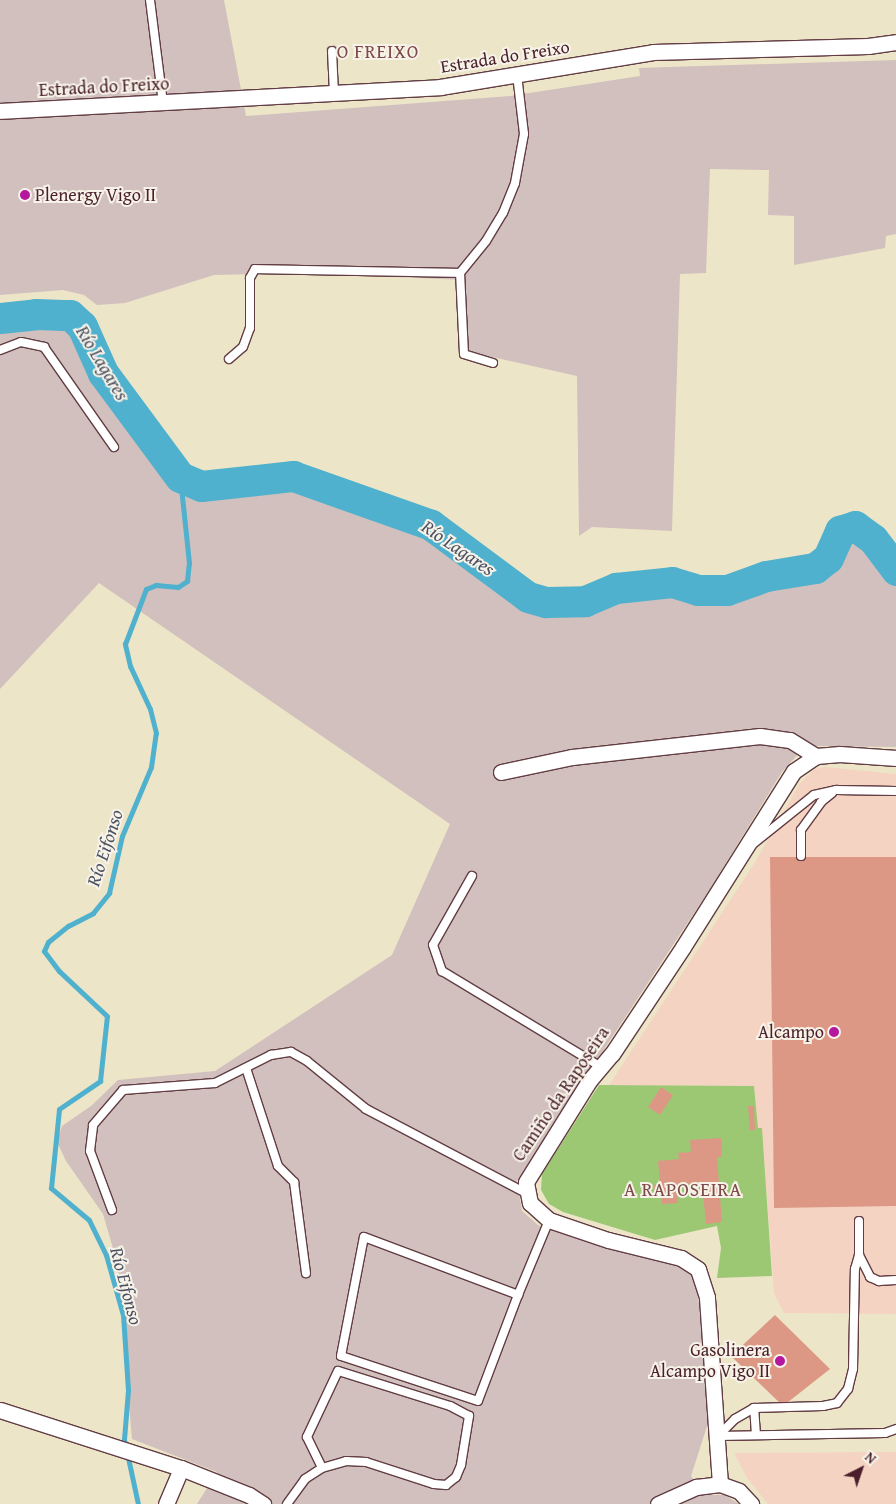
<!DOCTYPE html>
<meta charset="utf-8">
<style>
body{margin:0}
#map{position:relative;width:896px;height:1504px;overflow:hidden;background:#ede5c8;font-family:"Gentium Book Plus",serif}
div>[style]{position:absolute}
.built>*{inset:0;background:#f5d3c2}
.industrial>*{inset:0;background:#d1c0bd}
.green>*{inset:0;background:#9cc874}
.stream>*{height:5px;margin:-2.5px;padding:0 2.5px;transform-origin:2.5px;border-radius:2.5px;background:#4fb1cd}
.river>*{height:31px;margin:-15.5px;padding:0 15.5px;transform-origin:15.5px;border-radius:15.5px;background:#4fb1cd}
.building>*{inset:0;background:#dc9884}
.roads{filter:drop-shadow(1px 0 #623d43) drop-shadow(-1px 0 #623d43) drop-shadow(0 1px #623d43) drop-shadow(0 -1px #623d43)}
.lane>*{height:8px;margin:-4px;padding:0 4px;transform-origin:4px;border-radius:4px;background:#fff}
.street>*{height:15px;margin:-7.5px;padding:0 7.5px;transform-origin:7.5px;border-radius:7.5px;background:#fff}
.dots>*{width:14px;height:14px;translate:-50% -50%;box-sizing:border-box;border:2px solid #f7f3e8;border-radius:50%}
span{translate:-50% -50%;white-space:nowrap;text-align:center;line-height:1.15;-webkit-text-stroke:4px #f7f3e8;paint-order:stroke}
.street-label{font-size:18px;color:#4a1f2b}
.poi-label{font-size:18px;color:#4a1f2b}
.left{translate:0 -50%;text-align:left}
.right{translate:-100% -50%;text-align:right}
.neighbourhood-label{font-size:19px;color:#7d494a;letter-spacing:1px}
.water-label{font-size:19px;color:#4c5264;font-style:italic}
.north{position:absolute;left:836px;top:1444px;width:50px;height:50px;-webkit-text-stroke:4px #f7f3e8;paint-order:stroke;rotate:41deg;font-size:14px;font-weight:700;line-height:20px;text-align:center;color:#4a1f2b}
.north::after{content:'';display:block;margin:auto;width:18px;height:22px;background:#4a1f2b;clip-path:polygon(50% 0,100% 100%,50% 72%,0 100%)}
</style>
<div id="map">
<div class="built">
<i style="clip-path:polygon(826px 767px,896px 774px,896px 1314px,784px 1313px,774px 1293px,762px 1128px,758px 1128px,754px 1086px,609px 1085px,754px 864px,800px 783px,815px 769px)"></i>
<i style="clip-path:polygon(896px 1452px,896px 1504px,768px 1504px,747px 1478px,734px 1453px)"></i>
</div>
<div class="industrial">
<i style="clip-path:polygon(0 0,224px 0,246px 116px,510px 96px,640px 76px,639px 68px,896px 60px,896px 234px,886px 236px,885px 248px,794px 265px,794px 216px,768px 215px,769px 170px,710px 169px,706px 273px,680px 274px,672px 531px,592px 527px,579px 536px,577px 376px,466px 351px,464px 280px,302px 273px,214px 275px,125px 303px,97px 305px,84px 295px,63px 290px,0 295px)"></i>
<i style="clip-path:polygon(36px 322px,67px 323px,76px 330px,96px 377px,175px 483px,200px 493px,292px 484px,313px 491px,427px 532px,525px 604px,545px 610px,586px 608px,617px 595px,671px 590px,697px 598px,729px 598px,768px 584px,818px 575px,834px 563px,846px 537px,854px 534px,867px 544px,896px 581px,896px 747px,817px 746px,799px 753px,782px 772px,708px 892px,517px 1181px,522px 1211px,538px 1225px,616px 1250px,679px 1265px,692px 1276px,697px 1284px,699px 1304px,709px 1420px,691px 1476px,704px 1495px,725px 1495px,739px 1504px,197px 1504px,217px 1472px,132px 1439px,117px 1262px,103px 1214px,66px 1161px,57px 1142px,62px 1126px,91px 1106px,118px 1080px,215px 1071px,392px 955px,450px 824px,99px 583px,0 689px,0 326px)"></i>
</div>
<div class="green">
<i style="clip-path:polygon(599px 1085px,754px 1086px,758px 1128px,762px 1128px,772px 1276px,717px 1278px,721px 1248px,717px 1226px,655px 1240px,563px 1212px,549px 1204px,541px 1190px,542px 1174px)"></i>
</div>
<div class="stream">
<i style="left:138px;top:1504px;width:66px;rotate:-102.2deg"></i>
<i style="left:124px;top:1439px;width:49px;rotate:-85.3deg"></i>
<i style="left:128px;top:1390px;width:75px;rotate:-93.8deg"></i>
<i style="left:123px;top:1315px;width:62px;rotate:-105.8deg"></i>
<i style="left:106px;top:1255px;width:39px;rotate:-116deg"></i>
<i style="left:89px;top:1220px;width:50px;rotate:-139.9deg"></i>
<i style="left:51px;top:1188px;width:79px;rotate:-84.2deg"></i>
<i style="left:59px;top:1109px;width:50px;rotate:-34.3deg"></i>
<i style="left:100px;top:1081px;width:65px;rotate:-83.9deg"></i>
<i style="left:107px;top:1016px;width:66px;rotate:-136.8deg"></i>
<i style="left:59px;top:971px;width:25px;rotate:-127deg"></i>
<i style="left:44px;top:951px;width:10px;rotate:-66deg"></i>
<i style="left:48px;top:942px;width:26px;rotate:-39deg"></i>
<i style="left:68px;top:926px;width:28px;rotate:-27deg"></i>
<i style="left:93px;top:913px;width:26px;rotate:-51deg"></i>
<i style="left:109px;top:893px;width:58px;rotate:-77.2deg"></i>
<i style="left:122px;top:836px;width:75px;rotate:-67.2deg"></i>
<i style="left:151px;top:767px;width:34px;rotate:-82deg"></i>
<i style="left:156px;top:733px;width:25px;rotate:-104deg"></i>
<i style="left:150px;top:709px;width:47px;rotate:-114.9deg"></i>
<i style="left:130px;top:666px;width:23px;rotate:-103deg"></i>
<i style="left:125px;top:644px;width:59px;rotate:-69.1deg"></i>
<i style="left:146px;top:589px;width:11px;rotate:-22deg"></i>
<i style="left:156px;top:585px;width:22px;rotate:5deg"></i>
<i style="left:178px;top:587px;width:11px;rotate:-34deg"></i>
<i style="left:187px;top:581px;width:18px;rotate:-84deg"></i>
<i style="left:189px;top:563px;width:86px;rotate:-96deg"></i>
</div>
<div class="river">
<i style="left:0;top:318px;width:36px;rotate:-6deg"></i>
<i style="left:36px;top:314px;width:34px;rotate:2deg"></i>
<i style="left:70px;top:315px;width:16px;rotate:43deg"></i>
<i style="left:82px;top:326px;width:51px;rotate:65.9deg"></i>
<i style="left:103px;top:373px;width:129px;rotate:53.5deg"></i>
<i style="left:180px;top:477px;width:23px;rotate:23deg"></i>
<i style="left:201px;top:486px;width:93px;rotate:-6.2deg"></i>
<i style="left:293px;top:476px;width:146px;rotate:19.5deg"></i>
<i style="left:431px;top:525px;width:121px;rotate:36.6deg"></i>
<i style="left:528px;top:597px;width:19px;rotate:16deg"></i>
<i style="left:546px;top:602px;width:39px;rotate:-1deg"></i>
<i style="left:585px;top:601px;width:34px;rotate:-23deg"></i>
<i style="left:616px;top:588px;width:56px;rotate:-6.1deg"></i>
<i style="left:672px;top:582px;width:27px;rotate:17deg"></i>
<i style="left:698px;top:590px;width:29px"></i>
<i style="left:727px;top:590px;width:41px;rotate:-19.7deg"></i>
<i style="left:766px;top:576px;width:50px;rotate:-9.3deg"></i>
<i style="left:815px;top:568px;width:16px;rotate:-38deg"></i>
<i style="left:828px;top:558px;width:30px;rotate:-66deg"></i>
<i style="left:840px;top:531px;width:16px;rotate:-18deg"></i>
<i style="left:855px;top:526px;width:22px;rotate:36deg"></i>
<i style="left:873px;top:539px;width:39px;rotate:53deg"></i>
</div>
<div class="building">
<i style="clip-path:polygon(770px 857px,896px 857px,896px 1206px,774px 1208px)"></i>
<i style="clip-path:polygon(661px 1087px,673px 1095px,660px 1115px,648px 1107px)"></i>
<i style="clip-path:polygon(748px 1106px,754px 1106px,755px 1130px,750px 1130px)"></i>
<i style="clip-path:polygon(721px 1138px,722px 1157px,717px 1157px,722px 1222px,706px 1224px,702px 1183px,677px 1185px,678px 1203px,662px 1204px,661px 1195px,655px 1196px,654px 1185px,660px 1184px,658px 1161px,679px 1159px,678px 1153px,691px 1152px,690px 1140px)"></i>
<i style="clip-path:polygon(775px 1315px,830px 1369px,783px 1406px,731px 1356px)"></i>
</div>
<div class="roads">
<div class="lane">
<i style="left:150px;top:0;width:104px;rotate:82.8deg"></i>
<i style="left:332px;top:51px;width:43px;rotate:87.3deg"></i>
<i style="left:0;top:350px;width:22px;rotate:-21deg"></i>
<i style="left:21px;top:342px;width:24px;rotate:12deg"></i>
<i style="left:44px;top:347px;width:122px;rotate:55deg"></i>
<i style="left:229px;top:359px;width:18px;rotate:-41deg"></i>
<i style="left:243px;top:347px;width:20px;rotate:-70deg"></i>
<i style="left:250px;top:328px;width:50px;rotate:-90deg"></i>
<i style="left:250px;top:278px;width:10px;rotate:-61deg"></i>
<i style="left:255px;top:269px;width:205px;rotate:1.1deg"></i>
<i style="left:493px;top:363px;width:30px;rotate:-163deg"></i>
<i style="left:464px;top:354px;width:81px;rotate:-92.8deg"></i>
<i style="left:460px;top:273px;width:41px;rotate:-50.9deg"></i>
<i style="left:486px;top:241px;width:33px;rotate:-59deg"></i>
<i style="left:503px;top:213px;width:32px;rotate:-68deg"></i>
<i style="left:515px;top:183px;width:50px;rotate:-79.6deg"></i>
<i style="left:524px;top:134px;width:60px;rotate:-96.7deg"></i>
<i style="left:753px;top:844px;width:78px;rotate:-38.8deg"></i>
<i style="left:814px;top:795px;width:23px;rotate:-13deg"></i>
<i style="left:836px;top:790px;width:60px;rotate:1deg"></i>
<i style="left:801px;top:856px;width:26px;rotate:-90deg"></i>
<i style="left:801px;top:830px;width:34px;rotate:-54deg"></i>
<i style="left:821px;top:802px;width:14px;rotate:-39deg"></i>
<i style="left:472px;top:876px;width:79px;rotate:119.5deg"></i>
<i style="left:433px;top:945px;width:28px;rotate:71deg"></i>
<i style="left:442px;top:971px;width:186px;rotate:31.1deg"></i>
<i style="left:246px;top:1068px;width:103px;rotate:71.9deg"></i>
<i style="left:278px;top:1166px;width:23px;rotate:45deg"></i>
<i style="left:294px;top:1182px;width:92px;rotate:82.5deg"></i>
<i style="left:112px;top:1210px;width:63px;rotate:-110.4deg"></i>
<i style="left:90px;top:1151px;width:26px;rotate:-83deg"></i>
<i style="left:93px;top:1125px;width:46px;rotate:-49.4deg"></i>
<i style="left:123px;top:1090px;width:92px;rotate:-4.4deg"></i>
<i style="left:215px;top:1083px;width:63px;rotate:-26.6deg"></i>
<i style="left:271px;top:1055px;width:20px;rotate:-9deg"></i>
<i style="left:291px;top:1052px;width:18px;rotate:29deg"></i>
<i style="left:307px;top:1061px;width:76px;rotate:39.1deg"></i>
<i style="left:366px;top:1109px;width:181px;rotate:27.7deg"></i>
<i style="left:859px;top:1221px;width:34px;rotate:90deg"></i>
<i style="left:859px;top:1255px;width:25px;rotate:63deg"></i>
<i style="left:870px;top:1277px;width:10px;rotate:24deg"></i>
<i style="left:879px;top:1281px;width:17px;rotate:-3deg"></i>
<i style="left:518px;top:1295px;width:113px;rotate:110.7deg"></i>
<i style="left:478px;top:1401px;width:144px;rotate:-161.8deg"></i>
<i style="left:341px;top:1356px;width:121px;rotate:-79.1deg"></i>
<i style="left:364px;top:1237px;width:165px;rotate:20.6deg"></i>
<i style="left:518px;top:1295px;width:81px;rotate:-67.5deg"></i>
<i style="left:756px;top:1435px;width:27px;rotate:-94deg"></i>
<i style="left:754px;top:1408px;width:69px;rotate:-1.7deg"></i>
<i style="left:823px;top:1406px;width:14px;rotate:-12deg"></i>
<i style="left:837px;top:1403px;width:18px;rotate:-52deg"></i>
<i style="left:848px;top:1389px;width:21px;rotate:-76deg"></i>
<i style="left:853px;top:1369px;width:100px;rotate:-88.9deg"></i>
<i style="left:855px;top:1269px;width:15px;rotate:-74deg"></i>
<i style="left:718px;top:1436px;width:167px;rotate:-1deg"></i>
<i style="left:885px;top:1433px;width:12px;rotate:-20deg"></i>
<i style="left:718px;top:1436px;width:24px;rotate:-45deg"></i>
<i style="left:735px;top:1419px;width:22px;rotate:-30deg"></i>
<i style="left:287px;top:1504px;width:31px;rotate:-54deg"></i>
<i style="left:305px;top:1479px;width:20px;rotate:-33deg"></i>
<i style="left:322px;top:1468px;width:25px;rotate:-16deg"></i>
<i style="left:346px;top:1461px;width:20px;rotate:3deg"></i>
<i style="left:366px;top:1462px;width:71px;rotate:17.9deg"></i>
<i style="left:434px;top:1484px;width:12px;rotate:5deg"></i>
<i style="left:446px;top:1485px;width:13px;rotate:-39deg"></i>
<i style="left:456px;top:1477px;width:13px;rotate:-67deg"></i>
<i style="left:461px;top:1465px;width:50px;rotate:-80.7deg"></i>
<i style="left:469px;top:1416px;width:21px;rotate:-152deg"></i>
<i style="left:450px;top:1406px;width:117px;rotate:-162.6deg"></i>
<i style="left:338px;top:1371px;width:73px;rotate:115.2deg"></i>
<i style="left:307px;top:1437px;width:34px;rotate:64deg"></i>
</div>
<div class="street">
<i style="left:0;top:111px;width:441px;rotate:-3.1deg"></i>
<i style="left:440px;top:87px;width:216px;rotate:-9.3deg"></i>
<i style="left:653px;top:52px;width:215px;rotate:-1.6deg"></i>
<i style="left:868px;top:46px;width:28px;rotate:-8deg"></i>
<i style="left:501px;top:772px;width:73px;rotate:-11.9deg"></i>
<i style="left:572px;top:757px;width:189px;rotate:-6.4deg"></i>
<i style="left:760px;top:736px;width:30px;rotate:8deg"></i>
<i style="left:790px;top:740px;width:31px;rotate:32deg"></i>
<i style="left:0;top:1410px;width:190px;rotate:17.8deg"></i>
<i style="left:181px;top:1468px;width:73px;rotate:21.7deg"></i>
<i style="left:249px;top:1495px;width:17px;rotate:33deg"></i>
<i style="left:720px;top:1484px;width:187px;rotate:-94deg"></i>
<i style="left:707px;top:1297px;width:29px;rotate:-108deg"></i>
<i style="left:698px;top:1269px;width:20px;rotate:-147deg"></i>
<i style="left:681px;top:1258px;width:75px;rotate:-166.1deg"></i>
<i style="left:608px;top:1240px;width:62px;rotate:-161.3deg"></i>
<i style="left:549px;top:1220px;width:25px;rotate:-138deg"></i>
<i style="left:530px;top:1203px;width:21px;rotate:-101deg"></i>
<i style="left:526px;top:1182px;width:119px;rotate:-58deg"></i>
<i style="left:589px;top:1081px;width:35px;rotate:-50deg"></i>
<i style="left:612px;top:1054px;width:128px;rotate:-56.4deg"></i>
<i style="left:683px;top:947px;width:208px;rotate:-57.8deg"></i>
<i style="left:794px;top:771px;width:27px;rotate:-34deg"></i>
<i style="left:816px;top:756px;width:24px;rotate:-5deg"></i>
<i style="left:840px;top:754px;width:56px;rotate:4.1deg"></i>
<i style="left:166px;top:1504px;width:39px;rotate:-67deg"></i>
<i style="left:658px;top:1504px;width:42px;rotate:-24.1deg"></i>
<i style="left:696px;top:1487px;width:24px;rotate:-7deg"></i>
<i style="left:720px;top:1484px;width:20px;rotate:20deg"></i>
<i style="left:739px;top:1491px;width:18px;rotate:47deg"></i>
</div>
</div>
<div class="dots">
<i style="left:25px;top:195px;background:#b5179e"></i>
<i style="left:834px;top:1032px;background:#b5179e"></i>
<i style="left:780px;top:1361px;background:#b5179e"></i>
</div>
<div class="street-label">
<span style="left:505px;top:57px;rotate:-9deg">Estrada do Freixo</span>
<span style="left:104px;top:87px;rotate:-3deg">Estrada do Freixo</span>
<span style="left:561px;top:1094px;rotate:-56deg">Camiño da Raposeira</span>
</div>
<div class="poi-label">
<span class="left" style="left:35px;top:195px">Plenergy Vigo II</span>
<span class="right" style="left:824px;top:1032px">Alcampo</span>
<span class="right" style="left:770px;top:1361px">Gasolinera<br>Alcampo Vigo II</span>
</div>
<div class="neighbourhood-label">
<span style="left:378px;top:52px">O FREIXO</span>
<span style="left:683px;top:1190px">A RAPOSEIRA</span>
</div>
<div class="water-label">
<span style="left:102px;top:363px;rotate:59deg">Río Lagares</span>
<span style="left:458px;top:548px;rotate:34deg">Río Lagares</span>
<span style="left:105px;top:848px;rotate:-72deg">Río Eifonso</span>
<span style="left:126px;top:1286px;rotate:75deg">Río Eifonso</span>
</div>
<div class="north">N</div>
</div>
